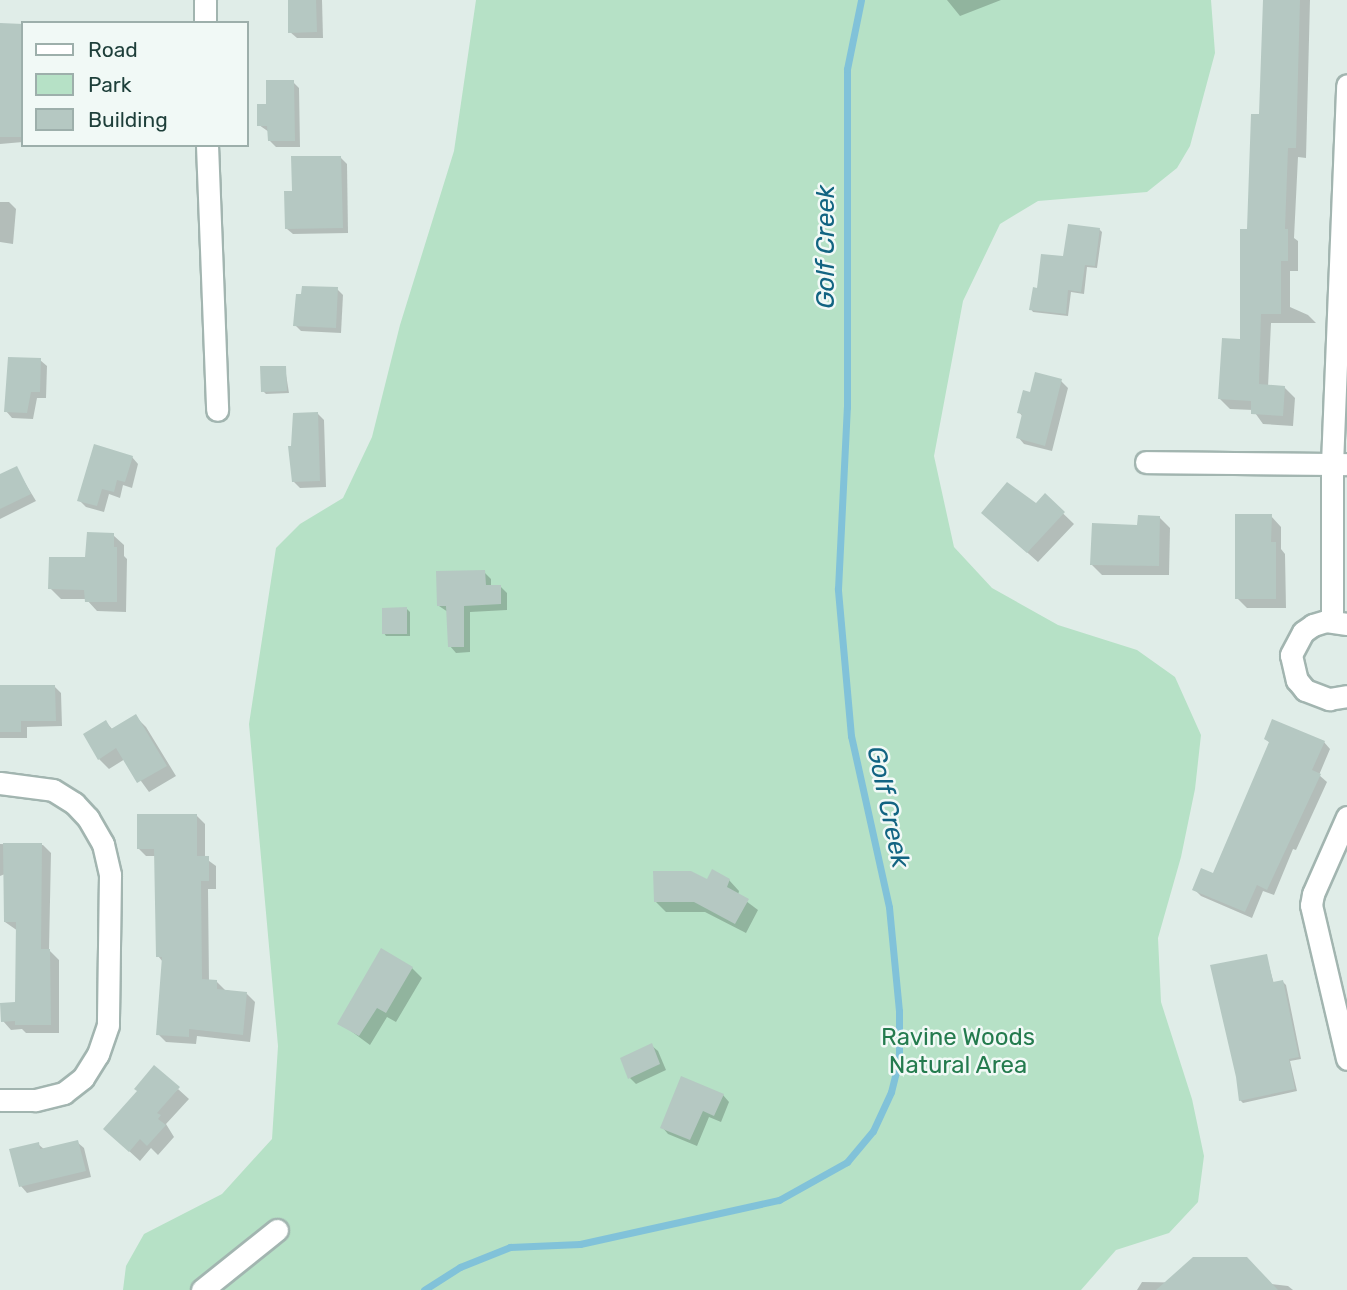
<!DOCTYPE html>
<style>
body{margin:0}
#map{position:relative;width:1347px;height:1290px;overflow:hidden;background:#e0ede8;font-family:Rubik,sans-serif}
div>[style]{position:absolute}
.green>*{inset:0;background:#b6e1c6}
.shadow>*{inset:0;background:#0003}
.stream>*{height:7px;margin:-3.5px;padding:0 3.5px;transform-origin:3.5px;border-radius:3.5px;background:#81c2d9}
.building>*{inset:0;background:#b5c8c2}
.roads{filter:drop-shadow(2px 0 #a2b5b0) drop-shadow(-2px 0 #a2b5b0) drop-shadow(0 2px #a2b5b0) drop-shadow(0 -2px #a2b5b0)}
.minor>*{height:21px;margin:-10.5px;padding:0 10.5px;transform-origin:10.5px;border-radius:10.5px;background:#fff}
span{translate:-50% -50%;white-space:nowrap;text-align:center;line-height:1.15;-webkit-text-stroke:5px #f1f9f6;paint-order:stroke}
.park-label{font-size:24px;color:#247b4e}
.water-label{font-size:26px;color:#126482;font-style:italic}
.legend{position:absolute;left:21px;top:21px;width:228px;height:126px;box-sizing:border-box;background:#f1f9f6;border:2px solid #9dafab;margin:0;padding:9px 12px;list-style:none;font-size:21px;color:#1e3f3a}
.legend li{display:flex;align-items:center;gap:14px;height:35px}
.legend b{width:35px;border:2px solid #9dafab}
</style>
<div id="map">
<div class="green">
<i style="clip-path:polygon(476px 0,1211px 0,1215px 53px,1190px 146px,1177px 168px,1147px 192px,1038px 201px,1000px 224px,963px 301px,934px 456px,954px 547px,992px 588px,1058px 625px,1137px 650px,1175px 677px,1201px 735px,1195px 789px,1181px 857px,1158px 938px,1161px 1002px,1192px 1099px,1204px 1156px,1198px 1202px,1169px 1233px,1116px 1250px,1081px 1290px,123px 1290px,126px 1266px,144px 1234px,222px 1194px,272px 1139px,278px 1046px,249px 724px,276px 548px,300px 524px,343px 498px,372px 437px,400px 325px,454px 151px)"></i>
</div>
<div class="shadow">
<i style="clip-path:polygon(289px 0,322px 0,323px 38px,297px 38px,290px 32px)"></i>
<i style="clip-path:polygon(947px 0,1001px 0,960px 16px)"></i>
<i style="clip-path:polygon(1265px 0,1310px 0,1306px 158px,1298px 157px,1294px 238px,1298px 241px,1298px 271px,1290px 271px,1290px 307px,1308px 315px,1316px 323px,1271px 323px,1268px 387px,1284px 387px,1295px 398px,1293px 426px,1263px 424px,1253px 410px,1230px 409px,1220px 399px,1241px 341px,1260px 116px)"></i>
<i style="clip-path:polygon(0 25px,23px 26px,23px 142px,0 144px)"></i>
<i style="clip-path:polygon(293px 82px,299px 88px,300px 147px,276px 147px,269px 140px,269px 132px,259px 125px,268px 106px)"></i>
<i style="clip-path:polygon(341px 158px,347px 164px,348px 233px,293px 234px,287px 229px,294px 192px)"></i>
<i style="clip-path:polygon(0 202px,9px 202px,16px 209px,13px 244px,0 242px)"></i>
<i style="clip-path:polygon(1099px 229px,1102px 232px,1097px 268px,1087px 267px,1084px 294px,1071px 292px,1068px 316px,1033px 312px,1031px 309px,1038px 290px,1065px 258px)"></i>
<i style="clip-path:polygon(337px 289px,343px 295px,341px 333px,301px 331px,295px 325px)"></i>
<i style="clip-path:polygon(40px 360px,47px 366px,46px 398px,37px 398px,33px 419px,12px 418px,6px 411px)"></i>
<i style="clip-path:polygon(285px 368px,289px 393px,266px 394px,263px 391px)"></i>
<i style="clip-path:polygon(1036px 374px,1061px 381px,1068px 388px,1052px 451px,1024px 444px,1018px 437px,1023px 417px,1019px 412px,1031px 394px)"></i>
<i style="clip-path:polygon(318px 414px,324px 420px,326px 487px,300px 488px,293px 481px)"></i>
<i style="clip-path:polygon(132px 457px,138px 464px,132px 488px,123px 485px,120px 498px,109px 494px,104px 512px,86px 507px,79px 500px)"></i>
<i style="clip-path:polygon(16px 468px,36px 501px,0 519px,0 476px)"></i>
<i style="clip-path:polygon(1045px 496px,1074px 524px,1038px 562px,994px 523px,1036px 505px)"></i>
<i style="clip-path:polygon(1271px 516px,1281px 527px,1281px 549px,1285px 554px,1286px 608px,1247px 608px,1237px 598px)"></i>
<i style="clip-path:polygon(1159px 517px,1170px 528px,1169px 575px,1102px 575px,1092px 565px,1139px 526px)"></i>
<i style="clip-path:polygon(113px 535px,124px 545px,124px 556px,127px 559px,126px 612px,97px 611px,86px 599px,61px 599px,50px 588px)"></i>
<i style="clip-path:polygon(484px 572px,491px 579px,491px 586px,500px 586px,507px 593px,507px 610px,470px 612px,470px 652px,456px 653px,450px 646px,448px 612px,439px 606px)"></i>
<i style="clip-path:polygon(407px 609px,410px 612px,410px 636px,386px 636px,384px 633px)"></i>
<i style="clip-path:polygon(54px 686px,61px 693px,62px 726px,27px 727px,27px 738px,0 738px,0 687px)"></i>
<i style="clip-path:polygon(136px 717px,146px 727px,176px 776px,149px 792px,125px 759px,109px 769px,99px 759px,106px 722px,113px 730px)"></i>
<i style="clip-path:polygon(1266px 739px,1324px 742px,1330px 749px,1319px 775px,1327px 782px,1296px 850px,1293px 849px,1274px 895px,1263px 891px,1252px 918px,1201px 896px,1194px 889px,1214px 875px,1270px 743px)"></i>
<i style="clip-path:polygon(197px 816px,205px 824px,205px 858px,216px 866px,216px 889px,208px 889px,209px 982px,217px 982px,225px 990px,247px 994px,255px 1002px,250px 1042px,197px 1036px,196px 1044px,166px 1042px,158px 1034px,163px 962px,158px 956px,156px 856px,146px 856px,138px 848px)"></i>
<i style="clip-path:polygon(0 844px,43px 845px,51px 853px,49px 950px,59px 960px,59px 1033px,26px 1033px,22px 1029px,11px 1030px,3px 1021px,17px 1004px,18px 931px,5px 922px,5px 874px,0 876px)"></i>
<i style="clip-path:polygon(729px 880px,739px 891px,738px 895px,758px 910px,746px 933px,705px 912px,666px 912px,656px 902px)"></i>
<i style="clip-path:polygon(1266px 955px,1274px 984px,1283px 982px,1286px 985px,1301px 1059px,1290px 1061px,1297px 1091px,1243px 1103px,1240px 1100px)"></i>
<i style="clip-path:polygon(412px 968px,422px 978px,396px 1022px,387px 1017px,370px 1045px,340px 1023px)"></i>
<i style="clip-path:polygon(651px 1045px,658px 1051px,666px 1070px,636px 1084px,630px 1078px)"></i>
<i style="clip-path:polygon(178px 1089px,189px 1099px,166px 1124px,174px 1137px,158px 1155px,151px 1148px,140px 1161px,116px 1139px)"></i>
<i style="clip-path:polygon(723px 1095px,729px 1102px,721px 1122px,709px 1117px,697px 1146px,668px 1134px,662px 1127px)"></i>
<i style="clip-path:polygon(77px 1142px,84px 1148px,91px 1177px,27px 1193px,21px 1186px,38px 1144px,45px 1150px)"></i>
<i style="clip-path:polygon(1142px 1282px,1271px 1284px,1288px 1286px,1293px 1290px,1137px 1290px)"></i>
</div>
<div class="stream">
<i style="left:424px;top:1290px;width:43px;rotate:-32.6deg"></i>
<i style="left:460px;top:1267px;width:54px;rotate:-21.8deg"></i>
<i style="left:510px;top:1247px;width:70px;rotate:-2.5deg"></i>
<i style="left:580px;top:1244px;width:204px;rotate:-12.5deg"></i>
<i style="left:779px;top:1200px;width:78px;rotate:-29.2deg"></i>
<i style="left:847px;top:1162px;width:40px;rotate:-50deg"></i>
<i style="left:873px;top:1131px;width:43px;rotate:-65.2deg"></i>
<i style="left:891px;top:1092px;width:32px;rotate:-76deg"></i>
<i style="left:899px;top:1061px;width:50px;rotate:-90deg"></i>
<i style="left:899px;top:1011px;width:104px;rotate:-95.5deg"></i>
<i style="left:889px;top:907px;width:175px;rotate:-102.5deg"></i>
<i style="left:851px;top:736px;width:148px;rotate:-95.1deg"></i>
<i style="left:838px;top:589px;width:182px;rotate:-87.2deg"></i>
<i style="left:847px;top:407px;width:338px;rotate:-90deg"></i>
<i style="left:847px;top:69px;width:70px;rotate:-78.5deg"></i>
</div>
<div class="building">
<i style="clip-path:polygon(288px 0,316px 0,317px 32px,288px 33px)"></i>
<i style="clip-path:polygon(1263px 0,1300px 0,1296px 148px,1288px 148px,1285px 229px,1288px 229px,1288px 261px,1281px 261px,1281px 314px,1261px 314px,1259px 384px,1285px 386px,1283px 416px,1251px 414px,1251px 401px,1218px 399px,1222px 338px,1240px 339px,1240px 229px,1247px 229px,1251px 114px,1259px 114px)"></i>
<i style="clip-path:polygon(0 23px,23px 24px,23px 137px,0 137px)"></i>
<i style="clip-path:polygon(266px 80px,294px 80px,295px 141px,268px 141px,267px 126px,257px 126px,257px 104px,266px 104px)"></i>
<i style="clip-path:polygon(291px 156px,341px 156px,343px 228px,285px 229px,284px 191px,292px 191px)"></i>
<i style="clip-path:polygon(1068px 224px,1100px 228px,1095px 266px,1085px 265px,1081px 292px,1068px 290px,1066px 314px,1029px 310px,1033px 287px,1037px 288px,1041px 254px,1063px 256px)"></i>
<i style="clip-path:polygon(302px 286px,338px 287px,336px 328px,293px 326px,296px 294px,301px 294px)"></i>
<i style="clip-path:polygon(8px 357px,41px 358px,40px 392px,31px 392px,27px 413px,4px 412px)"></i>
<i style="clip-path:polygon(260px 366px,286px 366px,287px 391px,261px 392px)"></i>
<i style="clip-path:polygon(1035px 372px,1062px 379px,1045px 446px,1016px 438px,1022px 414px,1017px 413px,1023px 390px,1030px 392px)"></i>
<i style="clip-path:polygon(318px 412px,320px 481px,292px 482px,288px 446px,291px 446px,293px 413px)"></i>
<i style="clip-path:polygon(94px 444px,133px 456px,125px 482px,117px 480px,114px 492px,102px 489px,97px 506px,77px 501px)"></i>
<i style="clip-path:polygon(17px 466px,31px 494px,0 509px,0 474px)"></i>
<i style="clip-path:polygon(1007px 482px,1036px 503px,1045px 493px,1065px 512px,1027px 553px,981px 513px)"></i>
<i style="clip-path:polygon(1235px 514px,1272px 514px,1271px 542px,1276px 542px,1276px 599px,1235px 599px)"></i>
<i style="clip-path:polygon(1138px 515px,1160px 516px,1159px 566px,1090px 565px,1092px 523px,1137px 525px)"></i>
<i style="clip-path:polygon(87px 532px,114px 533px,114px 547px,117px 547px,117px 602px,85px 602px,84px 590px,48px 589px,49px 557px,85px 557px)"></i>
<i style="clip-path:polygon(485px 570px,486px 585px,501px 585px,501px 604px,464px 606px,464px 647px,448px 647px,446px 606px,437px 606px,436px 571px)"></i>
<i style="clip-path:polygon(407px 607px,407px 634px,382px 634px,382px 608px)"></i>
<i style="clip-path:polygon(0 685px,55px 685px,56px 721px,21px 721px,21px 732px,0 732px)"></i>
<i style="clip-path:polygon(136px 714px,167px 766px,137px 783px,116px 748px,98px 760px,83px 734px,106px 720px,111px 729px)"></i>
<i style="clip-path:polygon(1272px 719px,1325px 741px,1312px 770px,1321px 774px,1267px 890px,1257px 885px,1245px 912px,1192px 890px,1201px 868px,1213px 873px,1269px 742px,1264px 739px)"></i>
<i style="clip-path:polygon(137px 814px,197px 814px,197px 856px,209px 856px,209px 881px,201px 881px,202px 979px,217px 980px,217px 989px,247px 992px,243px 1035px,189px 1029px,189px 1037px,156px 1035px,162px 957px,156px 957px,154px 849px,137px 849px)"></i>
<i style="clip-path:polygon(3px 843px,42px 843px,41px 949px,50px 949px,51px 1025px,15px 1025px,15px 1021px,1px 1022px,0 1003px,15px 1002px,16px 922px,4px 922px)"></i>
<i style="clip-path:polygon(712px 869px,730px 879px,727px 887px,749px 899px,735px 924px,694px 902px,654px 902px,653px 871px,691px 871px,707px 879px)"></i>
<i style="clip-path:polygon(381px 948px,413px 967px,386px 1013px,377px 1008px,359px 1036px,337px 1024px)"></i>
<i style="clip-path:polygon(1267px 954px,1273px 982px,1283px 980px,1299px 1057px,1289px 1059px,1295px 1089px,1239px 1101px,1236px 1077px,1210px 965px)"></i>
<i style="clip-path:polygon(652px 1043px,660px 1064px,628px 1079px,620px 1058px)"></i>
<i style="clip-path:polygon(154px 1065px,180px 1087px,157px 1113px,161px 1115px,158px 1119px,166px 1125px,147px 1146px,140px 1139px,129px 1152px,103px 1129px,137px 1091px,134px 1089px)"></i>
<i style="clip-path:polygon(681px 1076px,724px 1094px,714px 1116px,703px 1111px,690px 1140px,660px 1128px)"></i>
<i style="clip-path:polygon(78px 1140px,86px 1171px,19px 1187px,9px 1149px,39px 1142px,40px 1149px)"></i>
<i style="clip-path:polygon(1193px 1257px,1247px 1257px,1278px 1290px,1156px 1290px)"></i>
</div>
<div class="roads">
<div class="minor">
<i style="left:205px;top:0;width:23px;rotate:90deg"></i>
<i style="left:207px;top:145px;width:265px;rotate:87.8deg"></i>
<i style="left:1146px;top:462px;width:200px;rotate:0.6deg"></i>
<i style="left:1332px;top:621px;width:157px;rotate:-90deg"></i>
<i style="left:1332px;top:464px;width:379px;rotate:-87.7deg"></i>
<i style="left:1347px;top:624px;width:21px;rotate:-172deg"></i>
<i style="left:1326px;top:621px;width:14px;rotate:163deg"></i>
<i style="left:1313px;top:625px;width:12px;rotate:145deg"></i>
<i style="left:1303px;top:632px;width:26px;rotate:118deg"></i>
<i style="left:1291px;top:655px;width:26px;rotate:77deg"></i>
<i style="left:1297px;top:680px;width:13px;rotate:51deg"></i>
<i style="left:1305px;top:690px;width:26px;rotate:21deg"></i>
<i style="left:1329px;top:699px;width:18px;rotate:-9deg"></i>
<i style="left:0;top:783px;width:53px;rotate:7.5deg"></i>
<i style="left:53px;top:790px;width:25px;rotate:32deg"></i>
<i style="left:74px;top:803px;width:21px;rotate:47deg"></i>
<i style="left:88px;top:818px;width:30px;rotate:60deg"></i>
<i style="left:103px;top:844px;width:32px;rotate:77deg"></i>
<i style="left:110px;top:875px;width:150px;rotate:90.8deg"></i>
<i style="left:108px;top:1025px;width:31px;rotate:109deg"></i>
<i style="left:98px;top:1054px;width:28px;rotate:122deg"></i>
<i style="left:83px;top:1078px;width:24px;rotate:142deg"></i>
<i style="left:64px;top:1093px;width:30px;rotate:166deg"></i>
<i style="left:35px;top:1100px;width:35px;rotate:180deg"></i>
<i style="left:1347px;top:817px;width:84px;rotate:113.8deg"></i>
<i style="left:1313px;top:894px;width:11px;rotate:100deg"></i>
<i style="left:1311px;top:905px;width:158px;rotate:76.8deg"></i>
<i style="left:202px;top:1290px;width:96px;rotate:-38.7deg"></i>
</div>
</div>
<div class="park-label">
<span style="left:958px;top:1052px">Ravine Woods<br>Natural Area</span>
</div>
<div class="water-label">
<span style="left:826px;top:247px;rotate:-90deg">Golf Creek</span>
<span style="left:888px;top:807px;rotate:78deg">Golf Creek</span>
</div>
<ul class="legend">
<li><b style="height:9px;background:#fff"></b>Road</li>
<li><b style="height:19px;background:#b6e1c6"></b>Park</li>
<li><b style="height:19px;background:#b5c8c2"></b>Building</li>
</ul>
</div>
